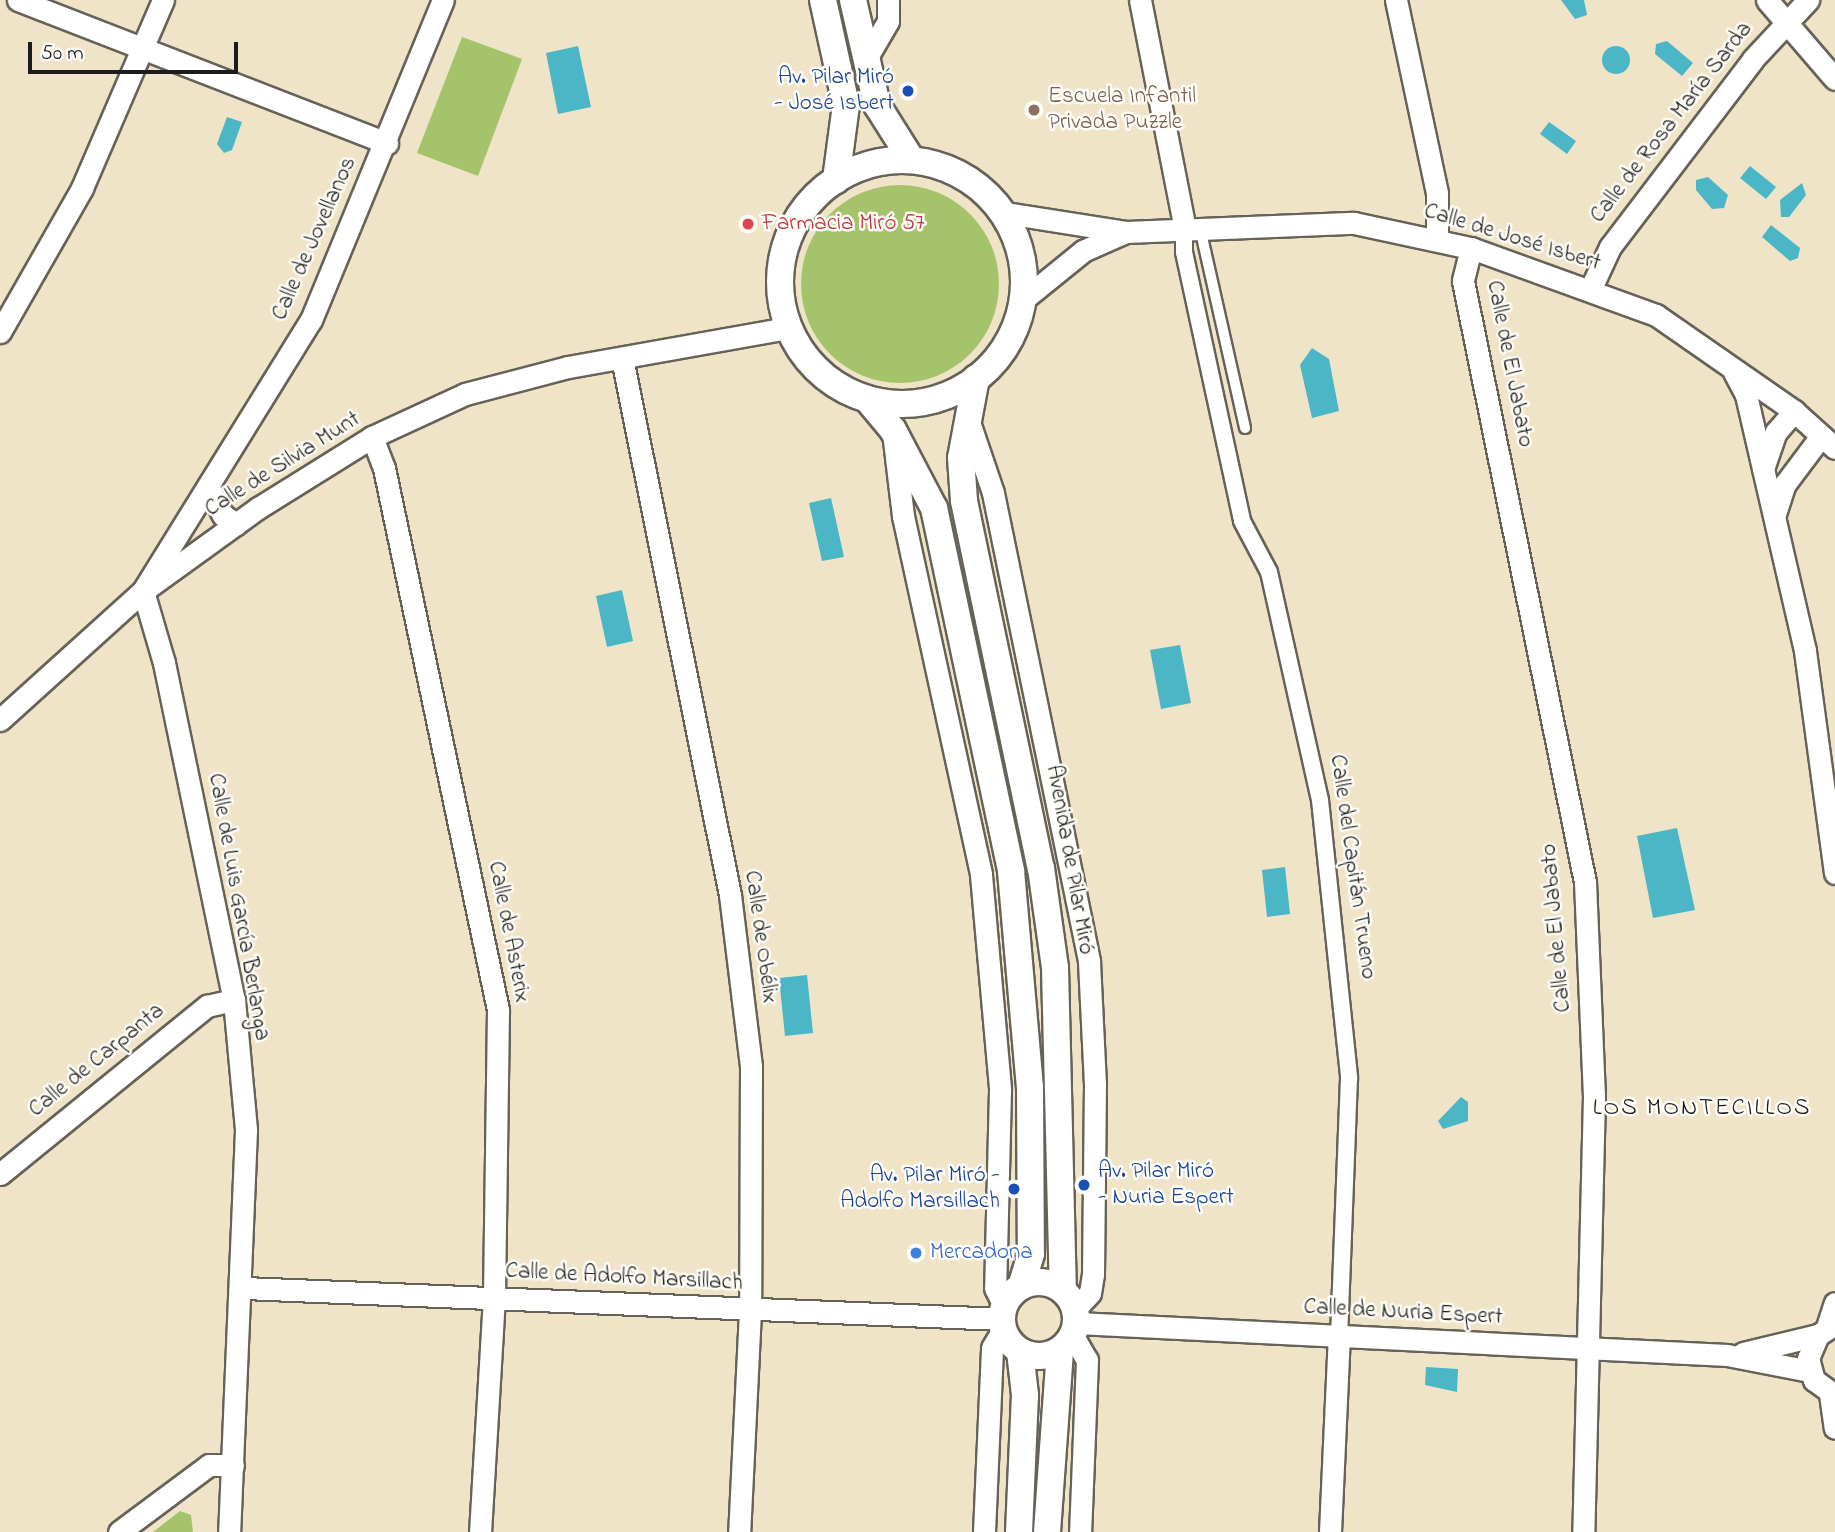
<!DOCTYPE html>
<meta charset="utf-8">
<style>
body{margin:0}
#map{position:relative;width:1835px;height:1532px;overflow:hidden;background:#f0e4c8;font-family:"Indie Flower",sans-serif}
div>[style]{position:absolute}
.green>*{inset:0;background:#a5c36a}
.round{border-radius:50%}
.water>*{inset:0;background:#4ab6c6}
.roads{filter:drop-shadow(2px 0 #666258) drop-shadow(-2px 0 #666258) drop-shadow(0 2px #666258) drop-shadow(0 -2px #666258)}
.service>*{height:10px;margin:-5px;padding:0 5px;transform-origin:5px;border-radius:5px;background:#fff}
.pedestrian>*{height:16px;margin:-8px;padding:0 8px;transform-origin:8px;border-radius:8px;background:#fff}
.minor>*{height:21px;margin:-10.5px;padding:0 10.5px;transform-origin:10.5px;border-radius:10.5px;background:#fff}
.tertiary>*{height:26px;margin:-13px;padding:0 13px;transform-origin:13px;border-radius:13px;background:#fff}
.tertiary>.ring{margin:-13px;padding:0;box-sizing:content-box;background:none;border:26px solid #fff;border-radius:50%}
.dots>*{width:19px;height:19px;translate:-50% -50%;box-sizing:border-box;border:4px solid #fdfcf7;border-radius:50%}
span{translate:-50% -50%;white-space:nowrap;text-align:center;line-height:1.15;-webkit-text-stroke:5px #fdfcf7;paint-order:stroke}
.transit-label{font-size:23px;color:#164399}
.right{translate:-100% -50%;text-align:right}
.left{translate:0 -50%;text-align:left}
.education-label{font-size:23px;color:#785e54}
.street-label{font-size:23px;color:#1c1c1c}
.health-label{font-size:23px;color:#be3a42}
.shop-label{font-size:23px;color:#366cbe}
.neighbourhood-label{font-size:24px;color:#1c1c1c;letter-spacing:2px}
.scale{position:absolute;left:28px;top:42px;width:210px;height:32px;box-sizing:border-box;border:4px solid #1c1c1c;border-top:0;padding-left:9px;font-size:21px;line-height:24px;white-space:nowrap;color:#1c1c1c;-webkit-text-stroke:5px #fdfcf7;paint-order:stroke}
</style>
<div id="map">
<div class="green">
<i style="clip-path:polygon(462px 37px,522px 59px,478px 176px,417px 153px)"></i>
<i class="round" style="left:801px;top:185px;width:198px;height:198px"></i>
<i style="clip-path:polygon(180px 1511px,191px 1515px,193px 1532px,153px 1532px)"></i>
</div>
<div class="water">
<i style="clip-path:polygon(1561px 0,1584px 0,1587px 15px,1575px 19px)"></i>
<i style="clip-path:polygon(1667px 41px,1693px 63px,1682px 76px,1655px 54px,1656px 44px)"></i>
<i style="clip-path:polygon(578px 46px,591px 107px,558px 114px,546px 53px)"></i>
<i class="round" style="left:1602px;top:46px;width:28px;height:28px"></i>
<i style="clip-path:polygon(227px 117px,242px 122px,232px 150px,224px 153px,217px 144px)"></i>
<i style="clip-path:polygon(1549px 122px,1576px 141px,1567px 154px,1540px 134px)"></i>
<i style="clip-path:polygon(1750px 166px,1776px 187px,1766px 199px,1740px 178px)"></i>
<i style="clip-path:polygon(1708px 177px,1728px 195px,1724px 208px,1712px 209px,1696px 190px,1696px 180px)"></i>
<i style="clip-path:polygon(1802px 183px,1806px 195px,1789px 217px,1781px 217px,1780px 200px)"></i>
<i style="clip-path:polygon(1771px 225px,1800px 248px,1798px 258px,1790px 261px,1762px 237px)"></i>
<i style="clip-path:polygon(1312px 348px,1329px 359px,1339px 411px,1312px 418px,1300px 365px)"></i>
<i style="clip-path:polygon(831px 498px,844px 557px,822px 561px,809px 503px)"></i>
<i style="clip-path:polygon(622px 590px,633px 641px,607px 647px,596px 596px)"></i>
<i style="clip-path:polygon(1180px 645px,1191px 703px,1161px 709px,1150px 650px)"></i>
<i style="clip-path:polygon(1677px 828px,1695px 910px,1653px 918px,1637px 836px)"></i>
<i style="clip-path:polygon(1285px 867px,1290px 914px,1267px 917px,1262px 870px)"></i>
<i style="clip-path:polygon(807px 975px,813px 1033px,785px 1036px,779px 978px)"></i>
<i style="clip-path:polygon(1461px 1097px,1468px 1102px,1468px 1121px,1443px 1129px,1438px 1121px)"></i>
<i style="clip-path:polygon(1426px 1367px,1458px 1369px,1457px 1392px,1425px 1385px)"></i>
</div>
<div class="roads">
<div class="service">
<i style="left:1200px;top:228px;width:205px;rotate:77.3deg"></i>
</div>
<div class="pedestrian">
<i style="left:1184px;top:225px;width:27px;rotate:90deg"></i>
<i style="left:1184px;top:252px;width:275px;rotate:77.8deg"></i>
<i style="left:1242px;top:521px;width:58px;rotate:62.1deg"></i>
<i style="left:1269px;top:572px;width:234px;rotate:77.4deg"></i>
<i style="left:1320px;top:800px;width:280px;rotate:84deg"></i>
<i style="left:1349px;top:1078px;width:257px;rotate:92.2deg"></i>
</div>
<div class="minor">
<i style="left:18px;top:0;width:396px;rotate:21.2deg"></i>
<i style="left:1140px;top:0;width:229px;rotate:78.9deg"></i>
<i style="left:1396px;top:0;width:197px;rotate:78deg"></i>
<i style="left:1437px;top:193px;width:46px;rotate:90deg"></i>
<i style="left:1767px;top:0;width:104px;rotate:49.3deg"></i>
<i style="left:866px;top:59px;width:44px;rotate:-59.9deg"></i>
<i style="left:888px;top:21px;width:21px;rotate:-90deg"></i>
<i style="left:1006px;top:213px;width:121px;rotate:9deg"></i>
<i style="left:1126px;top:232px;width:47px;rotate:156.2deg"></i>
<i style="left:1083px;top:251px;width:76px;rotate:140.9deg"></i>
<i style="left:1126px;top:232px;width:228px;rotate:-2.3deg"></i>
<i style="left:1354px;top:223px;width:120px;rotate:12.1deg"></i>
<i style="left:1471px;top:248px;width:197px;rotate:19.9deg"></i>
<i style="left:1656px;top:315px;width:168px;rotate:34.8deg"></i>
<i style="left:1794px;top:411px;width:55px;rotate:42.1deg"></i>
<i style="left:1471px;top:248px;width:34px;rotate:104deg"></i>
<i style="left:1463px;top:281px;width:613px;rotate:78.53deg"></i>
<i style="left:1585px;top:882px;width:214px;rotate:87.6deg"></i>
<i style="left:1594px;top:1096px;width:436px;rotate:91.4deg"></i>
<i style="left:1591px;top:288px;width:45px;rotate:-65.1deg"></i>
<i style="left:1610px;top:247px;width:236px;rotate:-52.7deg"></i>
<i style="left:1753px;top:59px;width:81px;rotate:-47deg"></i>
<i style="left:0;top:332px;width:166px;rotate:-60.3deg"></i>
<i style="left:82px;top:188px;width:205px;rotate:-66.7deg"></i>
<i style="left:622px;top:358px;width:548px;rotate:78.63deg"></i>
<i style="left:730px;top:895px;width:172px;rotate:83deg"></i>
<i style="left:751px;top:1066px;width:245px;rotate:90.2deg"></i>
<i style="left:750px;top:1311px;width:221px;rotate:92.8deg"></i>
<i style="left:1734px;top:372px;width:26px;rotate:62deg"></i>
<i style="left:1746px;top:395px;width:263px;rotate:77deg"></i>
<i style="left:1805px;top:651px;width:224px;rotate:82.3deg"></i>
<i style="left:967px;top:416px;width:81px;rotate:71.3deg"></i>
<i style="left:993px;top:493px;width:479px;rotate:78.4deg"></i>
<i style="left:1089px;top:962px;width:122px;rotate:87.2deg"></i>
<i style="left:1095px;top:1084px;width:190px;rotate:90.6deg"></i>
<i style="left:1093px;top:1274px;width:19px;rotate:99deg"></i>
<i style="left:1090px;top:1293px;width:21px;rotate:133deg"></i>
<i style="left:893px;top:432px;width:85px;rotate:83.2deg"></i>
<i style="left:903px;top:516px;width:367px;rotate:77.7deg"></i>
<i style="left:981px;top:875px;width:216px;rotate:84.9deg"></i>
<i style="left:1000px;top:1090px;width:198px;rotate:91.4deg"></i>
<i style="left:995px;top:1288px;width:20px;rotate:63deg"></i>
<i style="left:372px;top:437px;width:33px;rotate:69deg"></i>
<i style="left:384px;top:468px;width:554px;rotate:78.12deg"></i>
<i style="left:498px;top:1010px;width:287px;rotate:90.8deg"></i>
<i style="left:494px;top:1297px;width:235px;rotate:93.4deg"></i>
<i style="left:1763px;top:469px;width:39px;rotate:-71deg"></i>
<i style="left:1776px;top:432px;width:28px;rotate:-49deg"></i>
<i style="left:208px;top:486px;width:33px;rotate:63deg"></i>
<i style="left:223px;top:515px;width:16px;rotate:35deg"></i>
<i style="left:1775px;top:514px;width:32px;rotate:-72deg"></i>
<i style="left:1785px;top:484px;width:60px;rotate:-53.1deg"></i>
<i style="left:144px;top:589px;width:317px;rotate:-58.2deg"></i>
<i style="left:311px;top:320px;width:346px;rotate:-67.6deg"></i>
<i style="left:143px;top:591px;width:75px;rotate:73.7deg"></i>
<i style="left:164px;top:663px;width:344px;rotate:78.3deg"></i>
<i style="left:234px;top:1000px;width:131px;rotate:84.7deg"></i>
<i style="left:246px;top:1130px;width:402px;rotate:92.4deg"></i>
<i style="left:0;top:720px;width:193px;rotate:-42.1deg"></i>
<i style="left:143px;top:591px;width:142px;rotate:-35.8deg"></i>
<i style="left:258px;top:508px;width:134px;rotate:-31.9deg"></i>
<i style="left:372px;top:437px;width:102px;rotate:-24.8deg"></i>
<i style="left:465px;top:394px;width:106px;rotate:-14.7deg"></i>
<i style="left:568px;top:367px;width:223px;rotate:-10.1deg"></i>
<i style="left:0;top:1174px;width:267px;rotate:-39.1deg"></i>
<i style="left:207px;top:1006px;width:28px;rotate:-13deg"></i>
<i style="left:244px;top:1288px;width:759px;rotate:2.34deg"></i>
<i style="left:1077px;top:1323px;width:651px;rotate:2.82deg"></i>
<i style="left:1727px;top:1355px;width:85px;rotate:10.9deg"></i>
<i style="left:1835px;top:1324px;width:20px;rotate:147deg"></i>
<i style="left:1818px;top:1335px;width:25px;rotate:113deg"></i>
<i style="left:1808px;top:1358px;width:23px;rotate:75deg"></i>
<i style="left:1814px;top:1380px;width:26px;rotate:36deg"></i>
<i style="left:1827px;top:1327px;width:25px;rotate:-72deg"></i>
<i style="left:1073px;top:1336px;width:28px;rotate:60deg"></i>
<i style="left:1087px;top:1360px;width:172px;rotate:92.3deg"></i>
<i style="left:1743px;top:1353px;width:77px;rotate:-13.5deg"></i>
<i style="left:1830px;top:1394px;width:34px;rotate:82deg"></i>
<i style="left:119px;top:1532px;width:112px;rotate:-36.7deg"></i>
<i style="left:209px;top:1465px;width:24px"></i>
<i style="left:984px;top:1532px;width:184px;rotate:-87.5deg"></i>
<i style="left:992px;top:1348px;width:21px;rotate:-59deg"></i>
<i style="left:1330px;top:1532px;width:197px;rotate:-87.4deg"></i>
</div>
<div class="tertiary">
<i style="left:823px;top:0;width:107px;rotate:77.6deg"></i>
<i style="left:846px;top:105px;width:76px;rotate:97.6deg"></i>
<i style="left:853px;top:0;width:108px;rotate:77.1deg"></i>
<i style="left:877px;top:105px;width:64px;rotate:57.8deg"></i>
<i class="ring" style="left:780px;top:160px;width:218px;height:218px"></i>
<i style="left:976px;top:378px;width:81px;rotate:100.6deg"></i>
<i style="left:961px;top:458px;width:43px;rotate:86deg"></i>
<i style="left:964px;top:501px;width:375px;rotate:78.2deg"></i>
<i style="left:1041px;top:868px;width:101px;rotate:82deg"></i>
<i style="left:1055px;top:968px;width:322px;rotate:88.6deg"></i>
<i style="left:867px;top:399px;width:40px;rotate:50deg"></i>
<i style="left:893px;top:430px;width:88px;rotate:62.3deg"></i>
<i style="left:934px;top:508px;width:371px;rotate:78deg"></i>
<i style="left:1011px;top:871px;width:217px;rotate:85deg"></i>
<i style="left:1030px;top:1087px;width:167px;rotate:89.7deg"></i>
<i style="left:1031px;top:1254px;width:34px;rotate:107deg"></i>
<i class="ring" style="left:1002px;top:1282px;width:48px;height:48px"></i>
<i style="left:1019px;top:1532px;width:137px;rotate:-87.5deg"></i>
<i style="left:1025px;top:1395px;width:44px;rotate:-96.5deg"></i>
<i style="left:1047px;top:1532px;width:181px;rotate:-85.9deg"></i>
</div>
</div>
<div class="dots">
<i style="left:908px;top:91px;background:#1a4fb4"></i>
<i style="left:1034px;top:110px;background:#8d6e63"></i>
<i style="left:748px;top:224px;background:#e0444e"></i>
<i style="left:1084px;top:1185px;background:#1a4fb4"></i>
<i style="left:1014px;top:1189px;background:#1a4fb4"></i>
<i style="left:916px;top:1253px;background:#3f7fe0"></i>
</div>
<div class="transit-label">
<span class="right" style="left:894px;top:91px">Av. Pilar Miró<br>- José Isbert</span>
<span class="left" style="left:1098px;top:1185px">Av. Pilar Miró<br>- Nuria Espert</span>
<span class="right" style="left:1000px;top:1189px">Av. Pilar Miró -<br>Adolfo Marsillach</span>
</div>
<div class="education-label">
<span class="left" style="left:1048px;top:110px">Escuela Infantil<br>Privada Puzzle</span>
</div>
<div class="street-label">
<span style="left:1672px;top:123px;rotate:-52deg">Calle de Rosa María Sarda</span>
<span style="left:1512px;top:238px;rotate:17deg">Calle de José Isbert</span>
<span style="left:315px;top:239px;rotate:-66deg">Calle de Jovellanos</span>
<span style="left:1509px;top:364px;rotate:79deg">Calle de El Jabato</span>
<span style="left:283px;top:465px;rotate:-32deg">Calle de Silvia Munt</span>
<span style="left:1069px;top:860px;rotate:80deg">Avenida de Pilar Miró</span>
<span style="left:1352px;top:867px;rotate:82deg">Calle del Capitán Trueno</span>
<span style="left:238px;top:907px;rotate:80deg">Calle de Luis García Berlanga</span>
<span style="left:1557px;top:928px;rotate:-95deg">Calle de El Jabato</span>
<span style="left:508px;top:932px;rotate:79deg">Calle de Asterix</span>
<span style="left:760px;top:937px;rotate:82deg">Calle de Obélix</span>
<span style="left:97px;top:1061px;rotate:-39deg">Calle de Carpanta</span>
<span style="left:624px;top:1278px;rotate:3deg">Calle de Adolfo Marsillach</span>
<span style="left:1403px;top:1313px;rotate:3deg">Calle de Nuria Espert</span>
</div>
<div class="health-label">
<span class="left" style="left:762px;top:224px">Farmacia Miró 57</span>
</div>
<div class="shop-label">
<span class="left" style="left:930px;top:1253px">Mercadona</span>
</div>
<div class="neighbourhood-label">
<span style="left:1702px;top:1109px">LOS MONTECILLOS</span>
</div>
<div class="scale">50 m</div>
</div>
